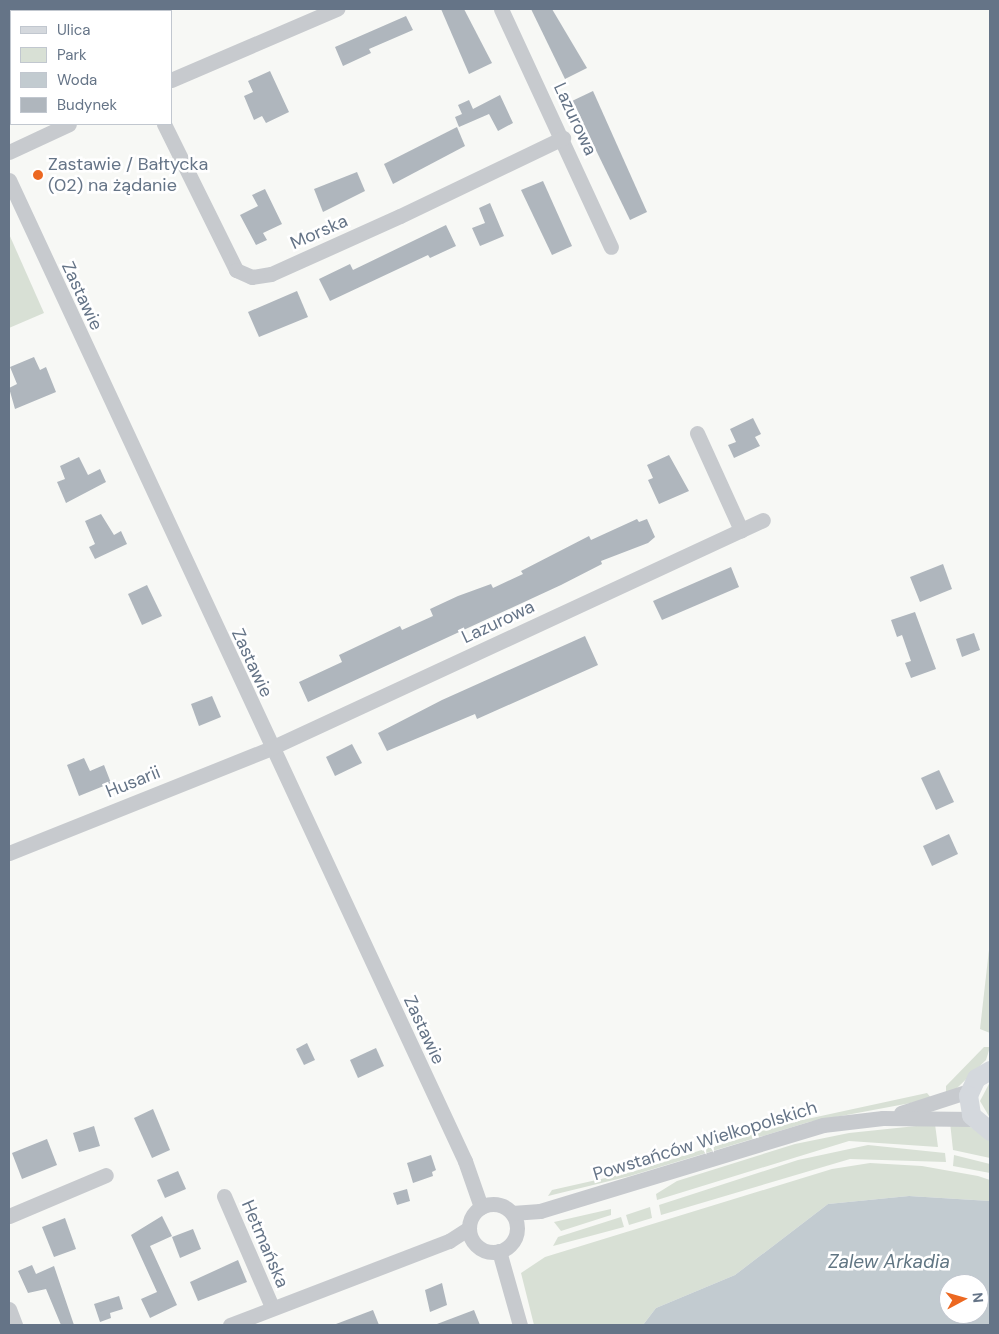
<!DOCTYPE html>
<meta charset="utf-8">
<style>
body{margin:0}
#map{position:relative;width:999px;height:1334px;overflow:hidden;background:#f7f8f5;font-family:"DM Sans",sans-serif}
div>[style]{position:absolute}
.green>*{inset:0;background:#d8e0d5}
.water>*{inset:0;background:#c2cbd0}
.building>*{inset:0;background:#afb6bd}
.minor>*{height:15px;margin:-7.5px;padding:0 7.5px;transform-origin:7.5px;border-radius:7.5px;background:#c7cace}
.minor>.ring{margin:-7.5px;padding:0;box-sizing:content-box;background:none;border:15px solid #c7cace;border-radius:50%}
.major>*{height:19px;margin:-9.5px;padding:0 9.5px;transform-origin:9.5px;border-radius:9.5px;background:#d4d8dd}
.dots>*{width:14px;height:14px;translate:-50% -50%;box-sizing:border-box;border:2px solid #fff;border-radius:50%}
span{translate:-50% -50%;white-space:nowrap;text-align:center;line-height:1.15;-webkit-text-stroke:5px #fff;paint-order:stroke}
.street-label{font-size:18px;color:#657487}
.poi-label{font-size:18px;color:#657487}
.left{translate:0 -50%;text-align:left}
.water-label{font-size:19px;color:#617683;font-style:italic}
.frame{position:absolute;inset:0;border:10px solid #657487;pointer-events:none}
.legend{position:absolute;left:10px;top:10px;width:162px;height:115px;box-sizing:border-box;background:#fff;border:1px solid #c1c7cf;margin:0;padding:6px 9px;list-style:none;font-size:15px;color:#657487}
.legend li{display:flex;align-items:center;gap:10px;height:25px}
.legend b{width:25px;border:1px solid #c1c7cf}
.north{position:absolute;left:939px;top:1274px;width:50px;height:50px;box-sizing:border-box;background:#fff;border:1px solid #c1c7cf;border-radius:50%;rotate:84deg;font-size:14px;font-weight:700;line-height:20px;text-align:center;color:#657487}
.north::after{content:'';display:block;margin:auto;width:18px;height:22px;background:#ec6821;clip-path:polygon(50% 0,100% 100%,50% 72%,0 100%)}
</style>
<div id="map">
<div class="green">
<i style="clip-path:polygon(9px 234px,44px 313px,9px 328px)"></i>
<i style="clip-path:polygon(990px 941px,990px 1033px,980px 1029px)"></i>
<i style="clip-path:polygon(984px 1047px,990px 1047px,986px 1060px,956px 1089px,946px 1094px,946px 1086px)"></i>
<i style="clip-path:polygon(990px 1082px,990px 1118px,980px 1101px)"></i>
<i style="clip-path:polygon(927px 1093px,932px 1099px,809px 1122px,630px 1176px,548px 1196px,552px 1190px,632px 1172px,784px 1124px)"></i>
<i style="clip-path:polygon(950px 1122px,967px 1125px,990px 1138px,990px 1158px,953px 1150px)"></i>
<i style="clip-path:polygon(935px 1124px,938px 1147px,849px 1141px,657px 1200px,656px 1194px,677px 1181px,795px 1144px,849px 1133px)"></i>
<i style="clip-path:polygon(868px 1145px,945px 1153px,946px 1162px,850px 1159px,661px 1215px,659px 1205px,798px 1160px)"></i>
<i style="clip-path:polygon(954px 1155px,990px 1164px,990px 1173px,953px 1166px)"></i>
<i style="clip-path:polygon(870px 1163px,922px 1166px,978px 1176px,990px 1180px,990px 1201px,909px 1196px,828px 1204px,735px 1275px,656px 1308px,643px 1325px,534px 1325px,521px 1273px,545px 1257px,832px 1169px)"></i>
<i style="clip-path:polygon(650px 1207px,652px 1218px,629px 1225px,626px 1215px)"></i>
<i style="clip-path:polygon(611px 1209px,611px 1215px,561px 1231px,554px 1222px)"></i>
<i style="clip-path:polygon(621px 1217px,624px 1227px,553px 1246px,558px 1237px)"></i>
</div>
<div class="water">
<i style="clip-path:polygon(evenodd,909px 1196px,990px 1201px,990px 1325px,643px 1325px,656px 1308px,735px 1275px,828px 1204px,909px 1196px,949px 1284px,979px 1284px,979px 1314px,949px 1314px,949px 1284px)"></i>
</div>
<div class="building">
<i style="clip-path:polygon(441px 9px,464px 9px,492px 63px,469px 74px)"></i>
<i style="clip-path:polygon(531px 9px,552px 9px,587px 68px,565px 79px)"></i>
<i style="clip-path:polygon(406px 16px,413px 30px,369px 49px,371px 53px,343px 66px,335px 47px)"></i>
<i style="clip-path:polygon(270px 71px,289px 112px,266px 123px,262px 116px,254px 120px,244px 96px,253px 92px,248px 81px)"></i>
<i style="clip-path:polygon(593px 91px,647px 212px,630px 220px,572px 101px)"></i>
<i style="clip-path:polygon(500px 95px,513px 123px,498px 131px,489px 114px,459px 127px,455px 117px,462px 114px,458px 105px,469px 100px,473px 109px)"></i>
<i style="clip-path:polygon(457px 127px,465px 146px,393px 184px,384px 164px)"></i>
<i style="clip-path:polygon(357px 172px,365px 191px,323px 212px,314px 189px)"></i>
<i style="clip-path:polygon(543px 181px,572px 246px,552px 255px,521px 190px)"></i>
<i style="clip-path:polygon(265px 189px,282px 224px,263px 233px,267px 240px,256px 245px,240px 215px,258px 206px,252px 195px)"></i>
<i style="clip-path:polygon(490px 203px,504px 236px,480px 246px,472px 228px,485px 223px,479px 208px)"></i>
<i style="clip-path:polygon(446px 225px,456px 246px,430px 258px,428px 255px,330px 301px,319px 279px,350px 264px,353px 270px)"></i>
<i style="clip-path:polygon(297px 291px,308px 317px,259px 337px,248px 312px)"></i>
<i style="clip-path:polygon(34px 357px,40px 370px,46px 367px,56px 392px,15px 409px,9px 388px,17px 384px,10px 367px)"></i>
<i style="clip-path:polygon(753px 418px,761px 434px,755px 437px,760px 446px,734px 458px,728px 445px,736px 442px,730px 429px)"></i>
<i style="clip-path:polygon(669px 455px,689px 491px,659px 504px,648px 480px,653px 478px,647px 465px)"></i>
<i style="clip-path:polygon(79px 457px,88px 475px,100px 469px,106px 482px,66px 503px,57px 482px,65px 479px,60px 466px)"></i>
<i style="clip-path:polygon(101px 514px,114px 535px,121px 531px,127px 544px,95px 559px,89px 547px,95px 544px,85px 521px)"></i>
<i style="clip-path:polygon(637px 519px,639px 522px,647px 519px,655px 537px,648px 543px,601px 561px,602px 564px,561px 585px,308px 702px,299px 682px,342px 662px,339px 655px,400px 626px,402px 630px,433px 616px,430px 609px,458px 596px,491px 584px,493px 588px,523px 574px,521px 571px,589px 536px,591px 540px)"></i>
<i style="clip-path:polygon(943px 564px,952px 589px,920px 602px,910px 577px)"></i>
<i style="clip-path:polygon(731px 567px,739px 587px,662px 620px,653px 601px)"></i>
<i style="clip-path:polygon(147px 585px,162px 616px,142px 625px,128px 594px)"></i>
<i style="clip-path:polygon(915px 612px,936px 669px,911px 678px,905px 663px,911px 661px,902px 635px,897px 637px,891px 620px)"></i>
<i style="clip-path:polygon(974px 633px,980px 650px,962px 657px,956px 639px)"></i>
<i style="clip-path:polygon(585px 636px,598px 665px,477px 719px,475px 714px,387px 751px,378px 733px,442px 700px)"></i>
<i style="clip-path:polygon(212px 696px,221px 717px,199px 726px,191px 704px)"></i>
<i style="clip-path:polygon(352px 744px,362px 763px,335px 776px,326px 757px)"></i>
<i style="clip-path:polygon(84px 758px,90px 771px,104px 765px,111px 783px,79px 796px,67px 765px)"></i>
<i style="clip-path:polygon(939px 770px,954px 802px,936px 810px,921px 778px)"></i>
<i style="clip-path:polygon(949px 834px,958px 854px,932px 866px,923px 846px)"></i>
<i style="clip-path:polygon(307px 1043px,315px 1060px,304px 1065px,296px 1049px)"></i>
<i style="clip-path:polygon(376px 1048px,384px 1066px,358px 1078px,350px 1060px)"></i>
<i style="clip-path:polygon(153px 1109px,170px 1150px,152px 1158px,134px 1118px)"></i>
<i style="clip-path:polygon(94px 1126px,100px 1146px,79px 1152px,73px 1133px)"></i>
<i style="clip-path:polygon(47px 1139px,57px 1165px,22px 1179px,12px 1153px)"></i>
<i style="clip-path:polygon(431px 1155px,436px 1170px,432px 1172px,433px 1176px,413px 1183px,407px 1163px)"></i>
<i style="clip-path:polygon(178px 1171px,186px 1189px,165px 1198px,157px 1180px)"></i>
<i style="clip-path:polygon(407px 1189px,410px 1201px,397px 1205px,393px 1193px)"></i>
<i style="clip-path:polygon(162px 1216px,172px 1236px,150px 1246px,177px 1305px,150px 1318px,141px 1299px,157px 1292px,131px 1235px)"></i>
<i style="clip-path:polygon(65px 1218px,76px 1249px,54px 1257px,42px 1227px)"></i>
<i style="clip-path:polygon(193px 1229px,201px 1249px,180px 1258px,172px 1237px)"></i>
<i style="clip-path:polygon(238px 1260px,247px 1282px,198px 1301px,190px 1282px)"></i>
<i style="clip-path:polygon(32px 1265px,36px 1274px,54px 1266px,74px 1325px,61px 1325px,46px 1289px,28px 1293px,18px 1271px)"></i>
<i style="clip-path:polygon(442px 1283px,447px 1305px,430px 1312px,425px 1290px)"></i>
<i style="clip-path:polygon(119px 1296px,123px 1309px,110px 1313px,111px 1318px,100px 1322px,94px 1304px)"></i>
<i style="clip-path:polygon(373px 1310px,379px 1325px,337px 1325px,336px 1324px)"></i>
<i style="clip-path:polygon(474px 1310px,480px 1325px,437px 1325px,437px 1324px)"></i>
</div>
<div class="minor">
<i style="left:501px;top:9px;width:262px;rotate:65.2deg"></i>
<i style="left:171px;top:80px;width:181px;rotate:-23.2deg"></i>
<i style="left:164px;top:124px;width:163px;rotate:63.7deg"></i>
<i style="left:236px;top:270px;width:17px;rotate:24deg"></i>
<i style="left:252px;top:277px;width:19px;rotate:-9deg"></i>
<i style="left:271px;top:274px;width:141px;rotate:-24.2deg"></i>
<i style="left:400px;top:216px;width:181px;rotate:-25.6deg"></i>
<i style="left:9px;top:152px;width:66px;rotate:-25deg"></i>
<i style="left:9px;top:180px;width:1082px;rotate:65.07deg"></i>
<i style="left:465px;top:1161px;width:49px;rotate:70.8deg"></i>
<i style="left:697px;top:433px;width:107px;rotate:65.6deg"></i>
<i style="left:9px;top:853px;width:282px;rotate:-21.8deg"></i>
<i style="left:271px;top:748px;width:542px;rotate:-24.86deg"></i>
<i style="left:901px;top:1113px;width:71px;rotate:-17.9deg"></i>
<i style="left:224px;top:1196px;width:121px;rotate:66.6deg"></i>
<i class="ring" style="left:469px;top:1204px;width:33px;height:33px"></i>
<i style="left:512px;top:1213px;width:28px;rotate:-4deg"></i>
<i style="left:540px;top:1211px;width:296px;rotate:-16.9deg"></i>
<i style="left:823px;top:1125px;width:60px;rotate:-6.7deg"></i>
<i style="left:883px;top:1118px;width:91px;rotate:0.6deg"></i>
<i style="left:9px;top:1216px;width:105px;rotate:-22.9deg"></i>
<i style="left:499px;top:1251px;width:77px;rotate:74.2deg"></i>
<i style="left:9px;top:1309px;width:17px;rotate:69deg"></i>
<i style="left:230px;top:1325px;width:235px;rotate:-21deg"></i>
<i style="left:449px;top:1241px;width:24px;rotate:-33deg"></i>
</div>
<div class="major">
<i style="left:990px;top:1070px;width:16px;rotate:150deg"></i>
<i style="left:976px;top:1078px;width:19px;rotate:115deg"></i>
<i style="left:968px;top:1095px;width:20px;rotate:81deg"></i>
<i style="left:971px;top:1115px;width:25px;rotate:40deg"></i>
</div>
<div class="dots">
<i style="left:38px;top:175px;background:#ec6821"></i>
</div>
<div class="street-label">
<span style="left:575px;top:119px;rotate:65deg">Lazurowa</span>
<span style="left:319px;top:232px;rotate:-24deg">Morska</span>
<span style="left:82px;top:296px;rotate:65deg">Zastawie</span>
<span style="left:498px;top:622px;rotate:-25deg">Lazurowa</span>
<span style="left:252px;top:663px;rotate:65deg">Zastawie</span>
<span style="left:133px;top:782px;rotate:-22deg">Husarii</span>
<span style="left:424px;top:1030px;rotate:65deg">Zastawie</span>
<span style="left:705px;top:1141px;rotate:-17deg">Powstańców Wielkopolskich</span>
<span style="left:265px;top:1244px;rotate:67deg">Hetmańska</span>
</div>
<div class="poi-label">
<span class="left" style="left:48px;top:175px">Zastawie / Bałtycka<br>(02) na żądanie</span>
</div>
<div class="water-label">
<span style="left:889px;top:1262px">Zalew Arkadia</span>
</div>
<div class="frame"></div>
<ul class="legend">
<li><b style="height:6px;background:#d4d8dd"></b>Ulica</li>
<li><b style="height:14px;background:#d8e0d5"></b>Park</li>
<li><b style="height:14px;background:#c2cbd0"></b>Woda</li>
<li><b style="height:14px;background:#afb6bd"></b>Budynek</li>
</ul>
<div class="north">N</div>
</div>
